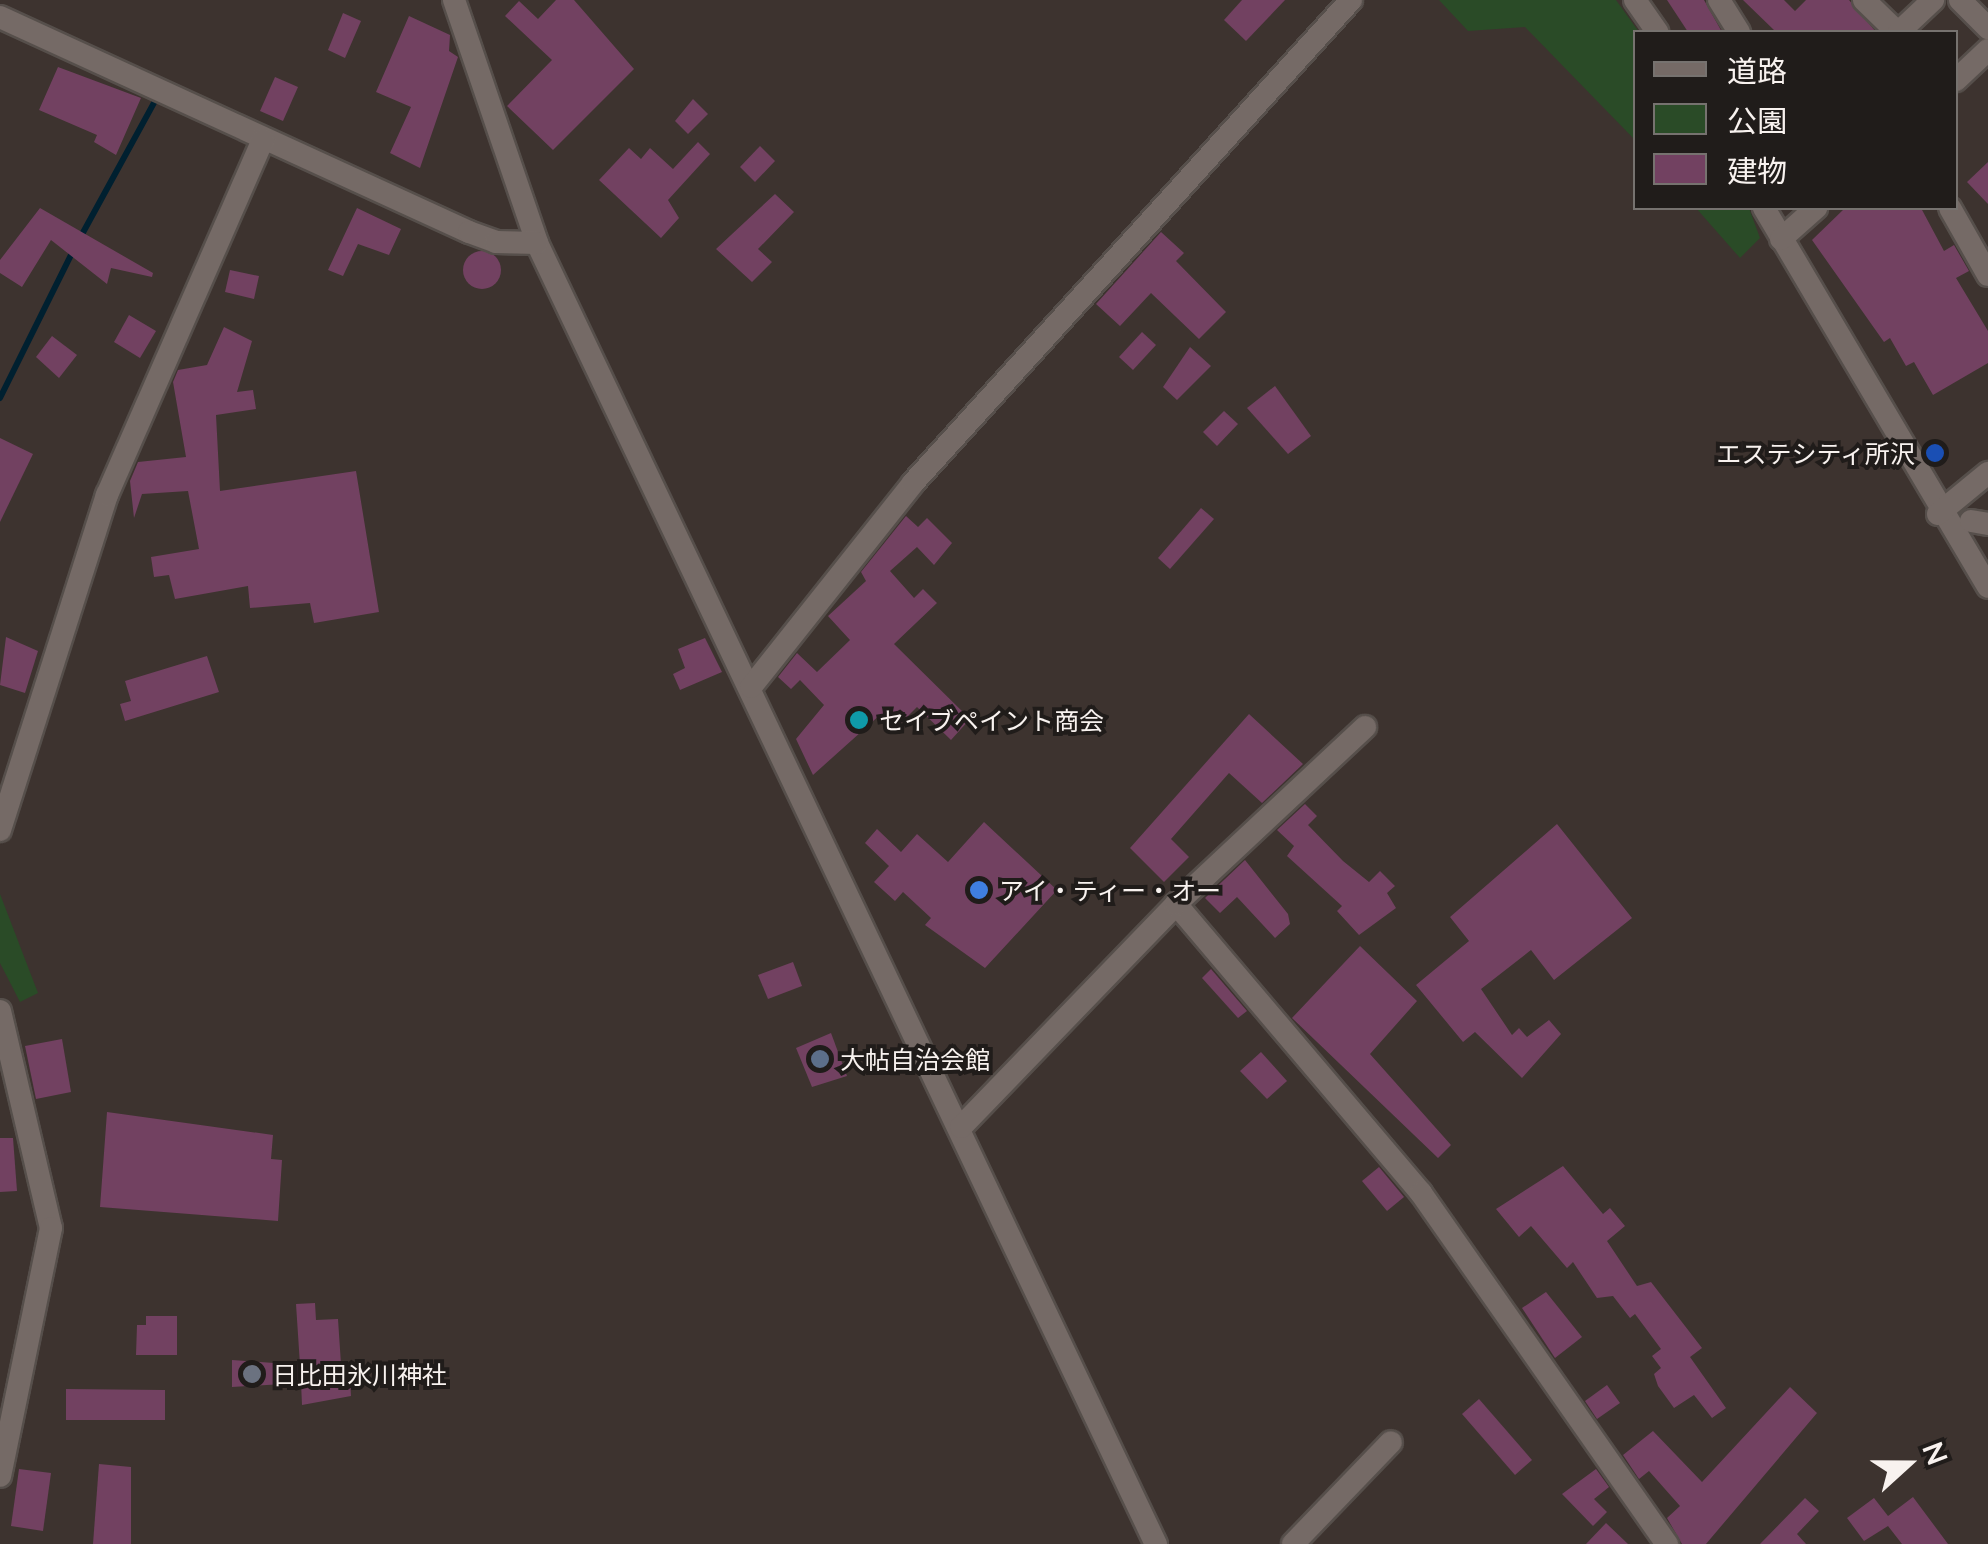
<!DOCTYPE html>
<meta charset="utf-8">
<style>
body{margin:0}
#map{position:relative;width:1988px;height:1544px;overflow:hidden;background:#3d332f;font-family:Lato,"Noto Sans JP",sans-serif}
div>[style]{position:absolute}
.green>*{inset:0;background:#2a4b27}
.stream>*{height:6px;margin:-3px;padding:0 3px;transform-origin:3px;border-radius:3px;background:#002030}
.building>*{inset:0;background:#724161}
.round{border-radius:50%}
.roads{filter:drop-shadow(2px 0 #564f4b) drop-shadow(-2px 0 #564f4b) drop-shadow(0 2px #564f4b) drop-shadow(0 -2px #564f4b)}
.minor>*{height:22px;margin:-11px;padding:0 11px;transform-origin:11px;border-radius:11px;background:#756a66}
.dots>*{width:28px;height:28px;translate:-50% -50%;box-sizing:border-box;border:5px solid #201c1a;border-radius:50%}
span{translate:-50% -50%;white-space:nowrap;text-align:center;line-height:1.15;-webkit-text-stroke:8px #201c1a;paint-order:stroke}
.poi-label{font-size:25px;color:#f8f2ef}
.right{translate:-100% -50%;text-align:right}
.left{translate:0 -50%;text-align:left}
.legend{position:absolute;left:1633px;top:30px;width:325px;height:180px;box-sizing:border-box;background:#201c1a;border:2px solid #76726f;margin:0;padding:12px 18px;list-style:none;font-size:30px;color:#f8f2ef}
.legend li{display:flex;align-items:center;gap:20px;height:50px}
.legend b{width:50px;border:2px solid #76726f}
.north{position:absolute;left:1858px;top:1414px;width:100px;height:100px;-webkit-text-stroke:8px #201c1a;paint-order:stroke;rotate:69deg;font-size:28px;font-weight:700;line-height:40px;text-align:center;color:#f8f2ef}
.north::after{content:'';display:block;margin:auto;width:35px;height:45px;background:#f8f2ef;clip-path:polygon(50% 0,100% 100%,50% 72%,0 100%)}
</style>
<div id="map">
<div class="green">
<i style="clip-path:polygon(1439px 0,1616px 0,1639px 32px,1635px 140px,1525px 27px,1468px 31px)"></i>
<i style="clip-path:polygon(1696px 208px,1749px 208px,1760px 238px,1740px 258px)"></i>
<i style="clip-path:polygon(0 894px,38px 993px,20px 1002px,0 963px)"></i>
</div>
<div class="stream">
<i style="left:80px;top:238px;width:154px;rotate:-61.3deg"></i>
<i style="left:0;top:398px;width:166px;rotate:-63.6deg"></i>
</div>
<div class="building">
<i style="clip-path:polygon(556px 0,574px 0,634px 69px,553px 150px,507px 106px,552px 60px,505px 16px,519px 1px,538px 19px)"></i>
<i style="clip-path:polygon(1242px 0,1285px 0,1246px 41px,1224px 20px)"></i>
<i style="clip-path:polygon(1667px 0,1704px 0,1722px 32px,1688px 32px)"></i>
<i style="clip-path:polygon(1743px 0,1784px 0,1795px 11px,1806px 0,1849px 0,1876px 32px,1776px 32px)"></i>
<i style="clip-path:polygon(343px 13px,361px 21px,345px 58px,328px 50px)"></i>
<i style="clip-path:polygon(409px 16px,450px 35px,449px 51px,458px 57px,420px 168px,390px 153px,411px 107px,376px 92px)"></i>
<i style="clip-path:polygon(58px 67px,141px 98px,116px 155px,94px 142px,97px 135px,39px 110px)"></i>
<i style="clip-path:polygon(275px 77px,298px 87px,283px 121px,260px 111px)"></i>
<i style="clip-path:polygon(693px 99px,708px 114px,688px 134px,675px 121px)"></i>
<i style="clip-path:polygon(698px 142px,710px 154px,668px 200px,679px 218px,661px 238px,599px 180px,629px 148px,641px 159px,650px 148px,673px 169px)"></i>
<i style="clip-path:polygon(760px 146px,775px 161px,755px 182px,740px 167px)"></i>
<i style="clip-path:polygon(1988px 162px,1988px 204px,1967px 182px)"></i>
<i style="clip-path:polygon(775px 194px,794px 212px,758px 249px,772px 262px,752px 282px,716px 249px)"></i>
<i style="clip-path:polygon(40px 208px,153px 273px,152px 277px,111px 268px,107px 284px,51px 240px,22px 287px,0 273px,0 260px)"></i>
<i style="clip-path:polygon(357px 208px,401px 229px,389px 255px,358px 244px,343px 276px,328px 270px)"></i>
<i style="clip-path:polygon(1845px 208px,1921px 208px,1944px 251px,1954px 245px,1969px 271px,1956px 278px,1988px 331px,1988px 363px,1933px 395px,1914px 362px,1906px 366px,1890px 338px,1884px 342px,1812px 240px)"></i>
<i style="clip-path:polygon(1161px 232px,1184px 253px,1176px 261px,1226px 312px,1199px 339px,1151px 293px,1120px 326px,1096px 304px)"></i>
<i class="round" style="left:463px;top:251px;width:38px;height:38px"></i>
<i style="clip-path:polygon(230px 270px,259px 276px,254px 299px,225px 292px)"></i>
<i style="clip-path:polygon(129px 315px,156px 331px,140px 358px,114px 342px)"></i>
<i style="clip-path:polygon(224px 327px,252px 341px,237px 392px,253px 390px,256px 409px,216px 415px,220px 491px,356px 471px,379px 612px,314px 623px,310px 603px,250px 608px,248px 586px,175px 599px,169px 575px,154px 577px,151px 557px,199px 549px,188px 491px,142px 494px,134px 518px,130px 481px,138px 462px,186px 457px,173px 382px,178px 370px,207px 365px)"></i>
<i style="clip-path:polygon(1142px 332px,1156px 345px,1133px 370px,1119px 357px)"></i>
<i style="clip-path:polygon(52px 336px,77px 355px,59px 378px,36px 357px)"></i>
<i style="clip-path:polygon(1190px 347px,1211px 366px,1177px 400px,1163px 387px)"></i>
<i style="clip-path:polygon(1275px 386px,1311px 436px,1288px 454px,1247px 408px)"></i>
<i style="clip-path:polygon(1224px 411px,1238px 424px,1217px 446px,1203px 432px)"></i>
<i style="clip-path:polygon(0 438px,33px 454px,0 522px)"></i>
<i style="clip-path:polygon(1201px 508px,1214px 519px,1170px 569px,1158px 558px)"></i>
<i style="clip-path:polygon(906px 516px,918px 527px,927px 518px,952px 543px,934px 565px,917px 547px,890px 571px,914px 598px,923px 589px,937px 603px,894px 644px,970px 719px,951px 740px,917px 707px,895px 729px,881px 714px,813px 775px,796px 739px,824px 705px,800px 680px,791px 689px,778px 677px,797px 653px,817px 672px,850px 640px,828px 616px,866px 581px,861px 572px)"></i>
<i style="clip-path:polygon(6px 637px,38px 651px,25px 693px,0 685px)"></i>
<i style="clip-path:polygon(705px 638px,722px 672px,680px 690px,673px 674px,685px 668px,678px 649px)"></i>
<i style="clip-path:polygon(207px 656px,219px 692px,125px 721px,120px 704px,131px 701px,125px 681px)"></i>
<i style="clip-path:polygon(1249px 714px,1303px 764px,1262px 803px,1229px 773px,1171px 839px,1189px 857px,1164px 882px,1130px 848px)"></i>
<i style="clip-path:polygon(1305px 804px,1317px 816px,1308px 825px,1343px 861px,1369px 882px,1380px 871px,1395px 886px,1387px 893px,1396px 908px,1359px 935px,1337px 911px,1342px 906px,1287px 856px,1294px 846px,1277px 830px)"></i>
<i style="clip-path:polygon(984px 822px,1057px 890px,985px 968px,925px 925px,931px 918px,903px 892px,895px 901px,874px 882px,889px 866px,865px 843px,877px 829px,901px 852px,917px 834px,948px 862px)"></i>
<i style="clip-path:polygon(1557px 824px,1632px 918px,1554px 980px,1531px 950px,1481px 989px,1512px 1035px,1519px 1028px,1527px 1037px,1549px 1020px,1561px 1034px,1522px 1078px,1475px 1032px,1463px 1042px,1416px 985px,1469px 941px,1450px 917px)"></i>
<i style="clip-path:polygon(1245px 860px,1288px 914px,1290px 924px,1275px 938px,1237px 897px,1220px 913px,1205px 898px)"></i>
<i style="clip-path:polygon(1360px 946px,1417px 1001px,1370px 1054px,1451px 1145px,1438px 1158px,1292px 1018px)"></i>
<i style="clip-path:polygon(793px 962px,802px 986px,768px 999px,758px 975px)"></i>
<i style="clip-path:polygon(1211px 969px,1247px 1011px,1238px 1018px,1202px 978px)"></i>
<i style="clip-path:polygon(831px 1033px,847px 1076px,812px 1087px,796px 1048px)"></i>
<i style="clip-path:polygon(62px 1039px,71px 1092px,36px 1099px,25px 1046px)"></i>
<i style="clip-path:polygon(1261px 1052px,1287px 1081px,1267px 1099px,1240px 1071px)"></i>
<i style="clip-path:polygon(107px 1112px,273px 1135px,271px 1159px,282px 1160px,278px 1221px,100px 1207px)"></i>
<i style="clip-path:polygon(0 1138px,13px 1138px,17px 1191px,0 1192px)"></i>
<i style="clip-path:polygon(1563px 1166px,1603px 1214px,1610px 1208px,1625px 1226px,1607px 1241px,1637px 1286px,1651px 1282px,1702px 1348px,1690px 1357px,1726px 1408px,1712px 1418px,1694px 1395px,1674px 1408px,1658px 1386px,1654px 1374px,1661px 1368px,1652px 1356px,1661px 1349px,1635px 1314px,1630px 1318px,1613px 1296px,1597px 1298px,1573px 1262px,1567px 1268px,1531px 1226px,1519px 1237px,1496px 1209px)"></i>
<i style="clip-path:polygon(1379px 1167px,1404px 1197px,1387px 1211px,1362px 1181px)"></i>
<i style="clip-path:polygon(1546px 1292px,1582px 1337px,1555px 1358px,1522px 1308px)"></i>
<i style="clip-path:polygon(315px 1303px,316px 1320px,338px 1319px,342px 1379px,350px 1379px,351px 1396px,302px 1405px,301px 1383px,232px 1387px,232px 1360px,300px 1365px,296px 1304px)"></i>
<i style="clip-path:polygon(146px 1316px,177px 1316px,177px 1355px,136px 1355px,137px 1325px,146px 1325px)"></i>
<i style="clip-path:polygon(1607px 1385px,1620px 1403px,1597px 1419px,1585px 1401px)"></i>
<i style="clip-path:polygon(1790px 1387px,1817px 1413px,1706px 1544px,1682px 1544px,1667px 1518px,1680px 1506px,1649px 1471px,1639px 1479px,1623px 1455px,1653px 1431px,1702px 1482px)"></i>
<i style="clip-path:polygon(66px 1389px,165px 1390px,165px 1420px,66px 1420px)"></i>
<i style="clip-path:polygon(1479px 1399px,1532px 1460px,1515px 1475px,1462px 1414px)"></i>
<i style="clip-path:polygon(99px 1464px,131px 1467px,131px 1544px,93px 1544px)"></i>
<i style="clip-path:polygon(19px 1469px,51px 1473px,43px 1531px,11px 1526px)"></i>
<i style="clip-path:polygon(1596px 1469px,1609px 1487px,1594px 1499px,1607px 1512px,1593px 1526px,1562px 1494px)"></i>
<i style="clip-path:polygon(1913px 1497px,1948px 1544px,1902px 1544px,1888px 1526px,1864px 1541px,1847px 1518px,1874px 1498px,1888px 1516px)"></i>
<i style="clip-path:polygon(1805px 1498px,1819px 1511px,1797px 1534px,1806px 1544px,1760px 1544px)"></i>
<i style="clip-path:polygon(1606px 1523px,1628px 1544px,1586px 1544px)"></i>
</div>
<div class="roads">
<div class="minor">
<i style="left:454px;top:0;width:257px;rotate:71.1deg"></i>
<i style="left:537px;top:243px;width:1441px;rotate:64.56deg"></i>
<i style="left:1635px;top:0;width:39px;rotate:55deg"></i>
<i style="left:1719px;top:0;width:38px;rotate:58deg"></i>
<i style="left:1864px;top:0;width:46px;rotate:44.1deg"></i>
<i style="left:1960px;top:0;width:40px;rotate:45deg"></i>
<i style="left:0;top:17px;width:516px;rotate:24.63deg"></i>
<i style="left:469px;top:232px;width:29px;rotate:20deg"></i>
<i style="left:496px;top:242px;width:41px;rotate:1.4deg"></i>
<i style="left:1899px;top:32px;width:47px;rotate:-43.3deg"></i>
<i style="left:1956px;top:80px;width:44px;rotate:-43.2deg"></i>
<i style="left:1764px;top:208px;width:440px;rotate:59.4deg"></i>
<i style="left:1950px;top:208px;width:77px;rotate:60.4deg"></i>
<i style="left:1781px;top:239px;width:47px;rotate:-41.5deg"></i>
<i style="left:1938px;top:514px;width:65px;rotate:-39.4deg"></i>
<i style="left:1971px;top:521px;width:17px;rotate:10deg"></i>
<i style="left:751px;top:687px;width:260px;rotate:-51.5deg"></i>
<i style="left:913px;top:483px;width:652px;rotate:-47.8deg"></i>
<i style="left:0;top:830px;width:352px;rotate:-72.3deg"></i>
<i style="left:107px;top:495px;width:388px;rotate:-66.3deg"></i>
<i style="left:1176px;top:904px;width:379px;rotate:49.7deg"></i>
<i style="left:1421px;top:1193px;width:429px;rotate:55deg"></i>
<i style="left:0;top:1011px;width:223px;rotate:76.8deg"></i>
<i style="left:51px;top:1228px;width:253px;rotate:101.6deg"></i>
<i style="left:961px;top:1127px;width:310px;rotate:-46deg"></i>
<i style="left:1176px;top:904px;width:259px;rotate:-43.1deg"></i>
<i style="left:1293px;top:1544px;width:141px;rotate:-46.1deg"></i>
</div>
</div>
<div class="dots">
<i style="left:1935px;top:453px;background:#1a4fb4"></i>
<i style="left:859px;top:720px;background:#0f9aa8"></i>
<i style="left:979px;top:890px;background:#3f7fe0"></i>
<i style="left:820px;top:1059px;background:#5c6f8a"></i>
<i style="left:252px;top:1374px;background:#6b7280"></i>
</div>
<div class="poi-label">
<span class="right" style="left:1915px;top:453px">エステシティ所沢</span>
<span class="left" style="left:879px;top:720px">セイブペイント商会</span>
<span class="left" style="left:999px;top:890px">アイ・ティー・オー</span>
<span class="left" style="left:840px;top:1059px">大帖自治会館</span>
<span class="left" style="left:272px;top:1374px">日比田氷川神社</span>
</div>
<ul class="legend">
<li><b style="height:12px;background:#756a66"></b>道路</li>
<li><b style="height:28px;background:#2a4b27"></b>公園</li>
<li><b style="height:28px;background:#724161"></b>建物</li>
</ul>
<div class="north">N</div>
</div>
